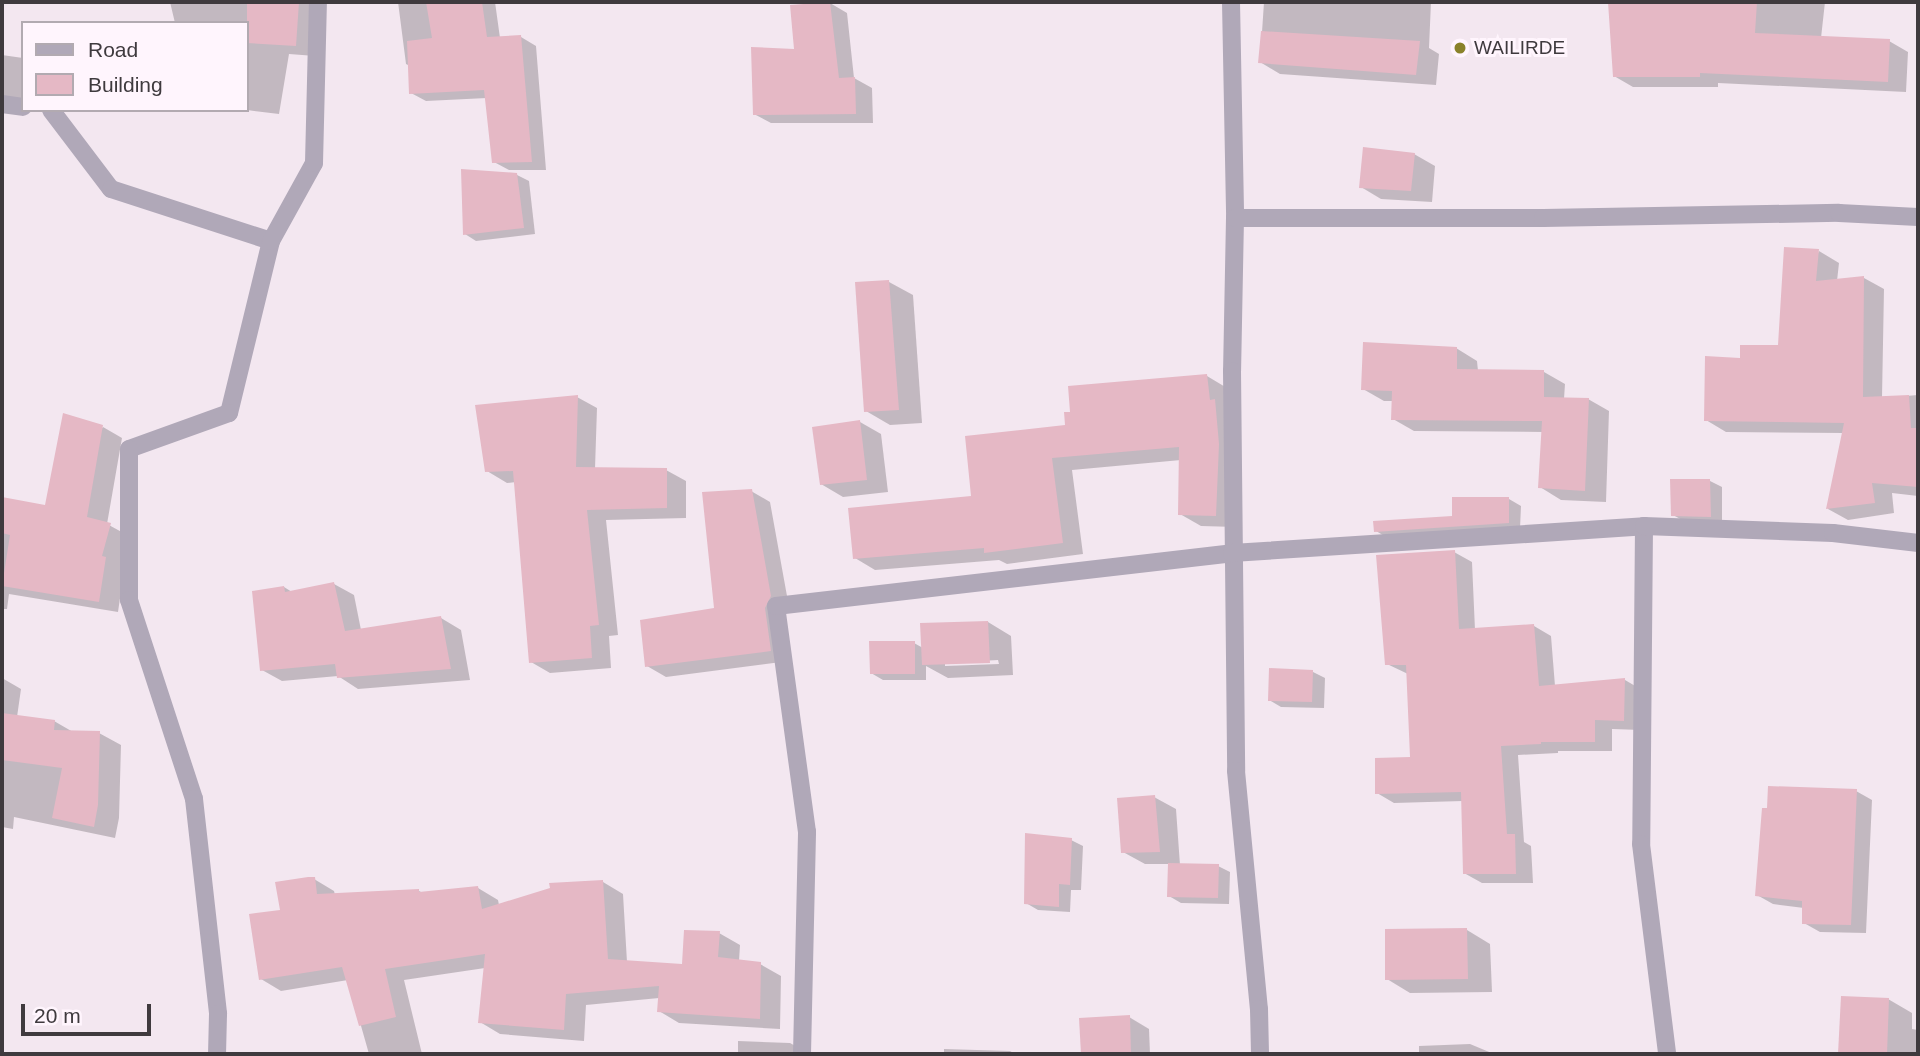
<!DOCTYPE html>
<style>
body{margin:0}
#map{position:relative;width:1920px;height:1056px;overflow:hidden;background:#f3e7f0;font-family:Helvetica,sans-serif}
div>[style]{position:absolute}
.shadow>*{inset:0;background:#0003}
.building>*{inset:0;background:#e5b8c5}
.minor>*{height:18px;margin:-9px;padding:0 9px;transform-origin:9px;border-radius:9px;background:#b0a8b8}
.dots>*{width:19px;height:19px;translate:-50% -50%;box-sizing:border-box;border:4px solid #fff5fd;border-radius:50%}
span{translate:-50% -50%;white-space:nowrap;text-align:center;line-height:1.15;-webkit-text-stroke:6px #fff5fd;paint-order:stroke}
.poi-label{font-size:19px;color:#3f3a3e}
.left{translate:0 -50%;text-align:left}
.frame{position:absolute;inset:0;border:4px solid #3f3a3e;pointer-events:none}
.legend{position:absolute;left:21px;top:21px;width:228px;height:91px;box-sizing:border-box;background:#fff5fd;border:2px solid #b2aab1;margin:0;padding:9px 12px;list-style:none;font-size:21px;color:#3f3a3e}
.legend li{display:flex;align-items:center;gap:14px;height:35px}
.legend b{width:35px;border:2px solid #b2aab1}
.scale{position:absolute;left:21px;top:1004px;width:130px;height:32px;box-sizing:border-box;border:4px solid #3f3a3e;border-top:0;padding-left:9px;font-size:21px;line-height:24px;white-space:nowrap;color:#3f3a3e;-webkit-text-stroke:5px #fff5fd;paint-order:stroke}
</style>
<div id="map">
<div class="shadow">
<i style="clip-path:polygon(170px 2px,318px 2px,315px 56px,289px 54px,279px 114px,247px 110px,247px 23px,175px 23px)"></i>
<i style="clip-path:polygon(398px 2px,495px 2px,500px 38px,521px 37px,536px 46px,546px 170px,509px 170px,494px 162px,487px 98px,426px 101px,411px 93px,410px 66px,406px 64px)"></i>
<i style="clip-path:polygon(1264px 2px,1431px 2px,1429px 48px,1439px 54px,1436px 85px,1280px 74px,1260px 62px)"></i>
<i style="clip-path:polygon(1610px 2px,1825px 2px,1821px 38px,1889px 41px,1908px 52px,1906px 92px,1718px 83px,1718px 87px,1633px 87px,1614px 76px)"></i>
<i style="clip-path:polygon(830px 3px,847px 13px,854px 78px,872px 88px,873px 123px,771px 123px,754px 114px)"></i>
<i style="clip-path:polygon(2px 55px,23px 58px,23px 100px,2px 98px)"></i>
<i style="clip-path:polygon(1414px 154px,1435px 166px,1432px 202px,1381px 199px,1361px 187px)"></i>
<i style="clip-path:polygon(517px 175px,529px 181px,535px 234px,476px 241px,465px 234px)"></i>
<i style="clip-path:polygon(1819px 251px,1839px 263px,1837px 281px,1864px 278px,1884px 289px,1882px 398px,1918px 395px,1918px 496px,1892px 493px,1894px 513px,1848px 520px,1828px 509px,1844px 433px,1726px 432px,1706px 420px,1742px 360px,1780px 347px)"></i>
<i style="clip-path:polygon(889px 282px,913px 295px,922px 423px,890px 425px,866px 411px)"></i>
<i style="clip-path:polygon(1456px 348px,1477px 361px,1478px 371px,1544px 372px,1565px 384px,1564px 399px,1588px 399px,1609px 411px,1606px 502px,1561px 500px,1540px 487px,1544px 432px,1414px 431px,1393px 419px,1393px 401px,1384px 401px,1363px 389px)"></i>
<i style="clip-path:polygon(1207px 376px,1227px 388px,1236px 527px,1201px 526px,1180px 514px,1181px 460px,1072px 470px,1083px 554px,1007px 564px,999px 560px,875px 570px,855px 558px,973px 497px,1067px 426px)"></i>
<i style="clip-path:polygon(577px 397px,597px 408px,595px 469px,666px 470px,686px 481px,686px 518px,606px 520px,618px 635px,609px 636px,611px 668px,550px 673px,531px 662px,516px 482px,507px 483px,487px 471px)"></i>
<i style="clip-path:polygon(860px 422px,881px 434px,888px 492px,843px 497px,821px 484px)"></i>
<i style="clip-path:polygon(103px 427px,122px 438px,107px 524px,129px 536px,118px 612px,9px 594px,7px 609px,2px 609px,2px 499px,46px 507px)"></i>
<i style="clip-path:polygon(1710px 481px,1722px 487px,1722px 523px,1684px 521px,1673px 515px)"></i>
<i style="clip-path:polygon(751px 491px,770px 502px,789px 607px,783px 619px,789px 661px,666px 677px,647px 666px,716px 610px)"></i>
<i style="clip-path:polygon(1509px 499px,1521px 506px,1520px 529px,1388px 538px,1376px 531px,1454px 517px)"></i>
<i style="clip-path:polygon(1454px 552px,1472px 562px,1475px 630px,1534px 626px,1551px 636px,1555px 686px,1625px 680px,1642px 690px,1641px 730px,1612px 729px,1612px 751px,1558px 751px,1558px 753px,1518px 755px,1524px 842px,1531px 846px,1533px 883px,1482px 883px,1464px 873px,1463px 801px,1394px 803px,1377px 793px,1411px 759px,1408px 674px,1387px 664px)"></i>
<i style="clip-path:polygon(334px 584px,354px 595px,361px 630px,441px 618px,461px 630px,470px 680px,358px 689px,338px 676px,282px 681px,262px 670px,284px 587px,292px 592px)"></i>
<i style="clip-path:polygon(evenodd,988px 622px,1011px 636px,1013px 675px,948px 678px,926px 666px,926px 680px,883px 680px,871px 673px,914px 643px,923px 648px,988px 622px,998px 660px,999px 664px,945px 666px,945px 663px,998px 660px)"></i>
<i style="clip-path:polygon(1313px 672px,1325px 678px,1324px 708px,1281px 707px,1269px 700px)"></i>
<i style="clip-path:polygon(2px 678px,21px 689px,17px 717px,54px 721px,73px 732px,99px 733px,121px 745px,119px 818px,115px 838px,14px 817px,13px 829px,2px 827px)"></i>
<i style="clip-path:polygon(1856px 791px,1872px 800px,1866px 933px,1820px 932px,1804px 923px,1804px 908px,1773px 904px,1757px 895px)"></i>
<i style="clip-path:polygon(1154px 797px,1176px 809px,1180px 865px,1218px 866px,1230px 872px,1229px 904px,1181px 903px,1169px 896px,1169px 864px,1145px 864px,1123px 852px)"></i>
<i style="clip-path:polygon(1071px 840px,1083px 846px,1081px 890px,1071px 890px,1070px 912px,1038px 910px,1026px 903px)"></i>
<i style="clip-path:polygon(314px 879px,334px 891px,335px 895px,419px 891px,423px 893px,478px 888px,498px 900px,499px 905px,603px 882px,623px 894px,627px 962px,683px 966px,719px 933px,740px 945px,739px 961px,760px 964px,781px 976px,780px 1029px,679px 1023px,659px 1011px,659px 998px,586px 1005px,584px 1041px,500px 1034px,480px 1022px,485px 968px,404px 980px,422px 1054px,369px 1054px,348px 980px,281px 991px,261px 979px,282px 911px)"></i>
<i style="clip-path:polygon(1467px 930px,1490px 944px,1492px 992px,1410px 993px,1387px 979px)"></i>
<i style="clip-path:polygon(1842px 998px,1888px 999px,1912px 1013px,1912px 1029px,1918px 1030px,1918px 1054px,1839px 1054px)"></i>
<i style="clip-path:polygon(1129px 1017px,1149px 1029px,1150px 1054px,1083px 1054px,1081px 1019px)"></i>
<i style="clip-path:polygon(738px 1041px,790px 1043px,810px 1054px,738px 1054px)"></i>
<i style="clip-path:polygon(1470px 1044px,1494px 1054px,1419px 1054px,1419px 1046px)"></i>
<i style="clip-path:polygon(944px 1049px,1010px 1051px,1015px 1054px,944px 1054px)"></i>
</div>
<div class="building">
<i style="clip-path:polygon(247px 2px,299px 2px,296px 46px,247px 43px)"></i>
<i style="clip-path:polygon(426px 2px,482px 2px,487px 37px,521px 35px,532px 162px,492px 163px,484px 90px,409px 94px,407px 41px,432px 38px)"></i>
<i style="clip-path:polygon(830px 2px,839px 78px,855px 77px,856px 114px,753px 115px,751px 47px,794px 49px,790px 5px)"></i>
<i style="clip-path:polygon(1608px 2px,1757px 2px,1755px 33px,1890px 39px,1888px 82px,1700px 73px,1700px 77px,1613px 77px)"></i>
<i style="clip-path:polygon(1261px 31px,1420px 41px,1416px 75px,1258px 63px)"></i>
<i style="clip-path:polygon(1363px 147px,1415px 153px,1411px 191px,1359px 188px)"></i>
<i style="clip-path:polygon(461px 169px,517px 173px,524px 228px,463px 235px)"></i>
<i style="clip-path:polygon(1784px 247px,1819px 249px,1816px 281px,1864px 276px,1863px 397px,1909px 395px,1911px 428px,1918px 428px,1918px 487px,1872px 483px,1875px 503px,1826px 509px,1844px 423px,1704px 421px,1705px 356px,1740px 358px,1740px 345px,1778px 345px)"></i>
<i style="clip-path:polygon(889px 280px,899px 410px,864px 412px,855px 282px)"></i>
<i style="clip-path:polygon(1363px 342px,1457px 347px,1457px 369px,1544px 370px,1544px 402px,1544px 397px,1589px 398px,1585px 491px,1538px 488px,1542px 421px,1391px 420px,1392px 391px,1361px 390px)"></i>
<i style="clip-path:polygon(1207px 374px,1210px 400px,1215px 399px,1219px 444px,1216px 516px,1178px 515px,1179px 447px,1052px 458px,1063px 543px,984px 553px,984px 548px,853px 559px,848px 508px,971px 496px,965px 436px,1065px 425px,1064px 412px,1070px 412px,1068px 386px)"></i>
<i style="clip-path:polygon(578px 395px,576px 467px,667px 468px,667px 508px,587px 510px,599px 625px,590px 626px,592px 658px,529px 663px,513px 471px,485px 472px,475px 405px)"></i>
<i style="clip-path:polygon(63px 413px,103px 425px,87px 517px,111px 523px,102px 556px,106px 557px,99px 602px,2px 586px,10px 535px,2px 533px,2px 497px,45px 505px)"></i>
<i style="clip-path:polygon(860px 420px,867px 480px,820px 485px,812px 427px)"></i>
<i style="clip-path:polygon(1670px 479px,1710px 479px,1711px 517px,1671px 516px)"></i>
<i style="clip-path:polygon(752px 489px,771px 596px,765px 608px,771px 651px,645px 667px,640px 620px,714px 608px,702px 492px)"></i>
<i style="clip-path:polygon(1452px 497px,1509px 497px,1509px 523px,1374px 532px,1373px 521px,1452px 516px)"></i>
<i style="clip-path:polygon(1455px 550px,1459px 629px,1534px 624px,1539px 686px,1625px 678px,1624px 721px,1595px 720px,1595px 742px,1541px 742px,1541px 744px,1501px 746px,1507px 834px,1515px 834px,1516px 874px,1463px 874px,1461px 792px,1375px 794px,1375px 758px,1410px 757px,1406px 665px,1385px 665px,1376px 555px)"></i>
<i style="clip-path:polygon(334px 582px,345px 631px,441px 616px,451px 669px,337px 678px,335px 664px,260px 671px,252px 591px,284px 586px,285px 592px)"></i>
<i style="clip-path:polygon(988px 621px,990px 663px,922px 665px,920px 623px)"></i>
<i style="clip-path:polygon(869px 641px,915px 641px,915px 674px,870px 674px)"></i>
<i style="clip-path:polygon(1269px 668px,1313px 670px,1312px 702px,1268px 701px)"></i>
<i style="clip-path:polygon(2px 713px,55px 720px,54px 730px,100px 731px,98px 805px,94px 827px,52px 818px,62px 768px,2px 760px)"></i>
<i style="clip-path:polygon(1768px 786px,1857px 789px,1851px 925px,1802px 924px,1802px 901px,1755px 896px,1762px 808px,1767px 808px)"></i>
<i style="clip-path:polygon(1155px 795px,1160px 852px,1121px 853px,1117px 798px)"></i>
<i style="clip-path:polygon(1025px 833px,1072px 838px,1070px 885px,1059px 884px,1059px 907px,1024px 904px)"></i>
<i style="clip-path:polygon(1168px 863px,1219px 864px,1218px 898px,1167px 897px)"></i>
<i style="clip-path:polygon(308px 877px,315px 877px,317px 894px,419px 889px,419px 892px,478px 886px,482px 909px,550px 888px,549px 883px,603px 880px,608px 959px,682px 964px,684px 930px,720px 931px,718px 957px,761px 962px,760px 1019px,657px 1012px,659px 986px,566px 994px,564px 1030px,478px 1023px,485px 954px,385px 969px,396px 1017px,359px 1026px,342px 967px,259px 980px,249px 914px,280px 910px,275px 882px)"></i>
<i style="clip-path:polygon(1467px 928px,1468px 979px,1385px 980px,1385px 929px)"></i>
<i style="clip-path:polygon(1841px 996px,1889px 998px,1887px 1054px,1838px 1054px)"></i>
<i style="clip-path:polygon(1130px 1015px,1131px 1054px,1081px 1054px,1079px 1018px)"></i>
</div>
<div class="minor">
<i style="left:1231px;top:2px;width:216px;rotate:88.9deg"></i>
<i style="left:1235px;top:218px;width:153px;rotate:91.1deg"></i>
<i style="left:1232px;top:371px;width:400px;rotate:89.4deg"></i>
<i style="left:1236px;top:771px;width:239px;rotate:84.5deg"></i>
<i style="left:1259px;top:1009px;width:45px;rotate:88.7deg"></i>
<i style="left:2px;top:104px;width:21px;rotate:8deg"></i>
<i style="left:51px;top:110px;width:99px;rotate:52.8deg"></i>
<i style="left:111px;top:189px;width:168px;rotate:18deg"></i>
<i style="left:271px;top:241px;width:177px;rotate:103.7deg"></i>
<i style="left:229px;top:413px;width:106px;rotate:160.2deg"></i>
<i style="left:129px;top:449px;width:151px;rotate:90deg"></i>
<i style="left:129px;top:600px;width:209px;rotate:71.9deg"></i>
<i style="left:194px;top:799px;width:216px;rotate:83.6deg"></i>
<i style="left:218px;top:1014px;width:40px;rotate:91.4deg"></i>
<i style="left:1235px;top:218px;width:308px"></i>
<i style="left:1543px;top:218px;width:296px;rotate:-1deg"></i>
<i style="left:1839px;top:213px;width:79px;rotate:2.9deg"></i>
<i style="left:271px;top:241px;width:89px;rotate:-61.1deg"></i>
<i style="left:314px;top:163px;width:161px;rotate:-88.6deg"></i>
<i style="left:1644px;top:526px;width:318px;rotate:90.5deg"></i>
<i style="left:1641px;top:844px;width:212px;rotate:82.9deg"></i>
<i style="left:802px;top:1054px;width:222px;rotate:-88.7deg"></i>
<i style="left:807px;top:832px;width:228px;rotate:-97.8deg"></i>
<i style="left:776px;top:606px;width:459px;rotate:-6.6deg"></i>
<i style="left:1232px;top:553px;width:413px;rotate:-3.7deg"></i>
<i style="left:1644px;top:526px;width:189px;rotate:2.1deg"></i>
<i style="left:1833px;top:533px;width:86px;rotate:6.7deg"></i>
</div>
<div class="dots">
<i style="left:1460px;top:48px;background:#89822a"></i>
</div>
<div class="poi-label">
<span class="left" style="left:1474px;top:48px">WAILIRDE</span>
</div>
<div class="frame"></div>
<ul class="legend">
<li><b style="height:9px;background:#b0a8b8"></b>Road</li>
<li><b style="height:19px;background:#e5b8c5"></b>Building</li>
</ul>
<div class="scale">20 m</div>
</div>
